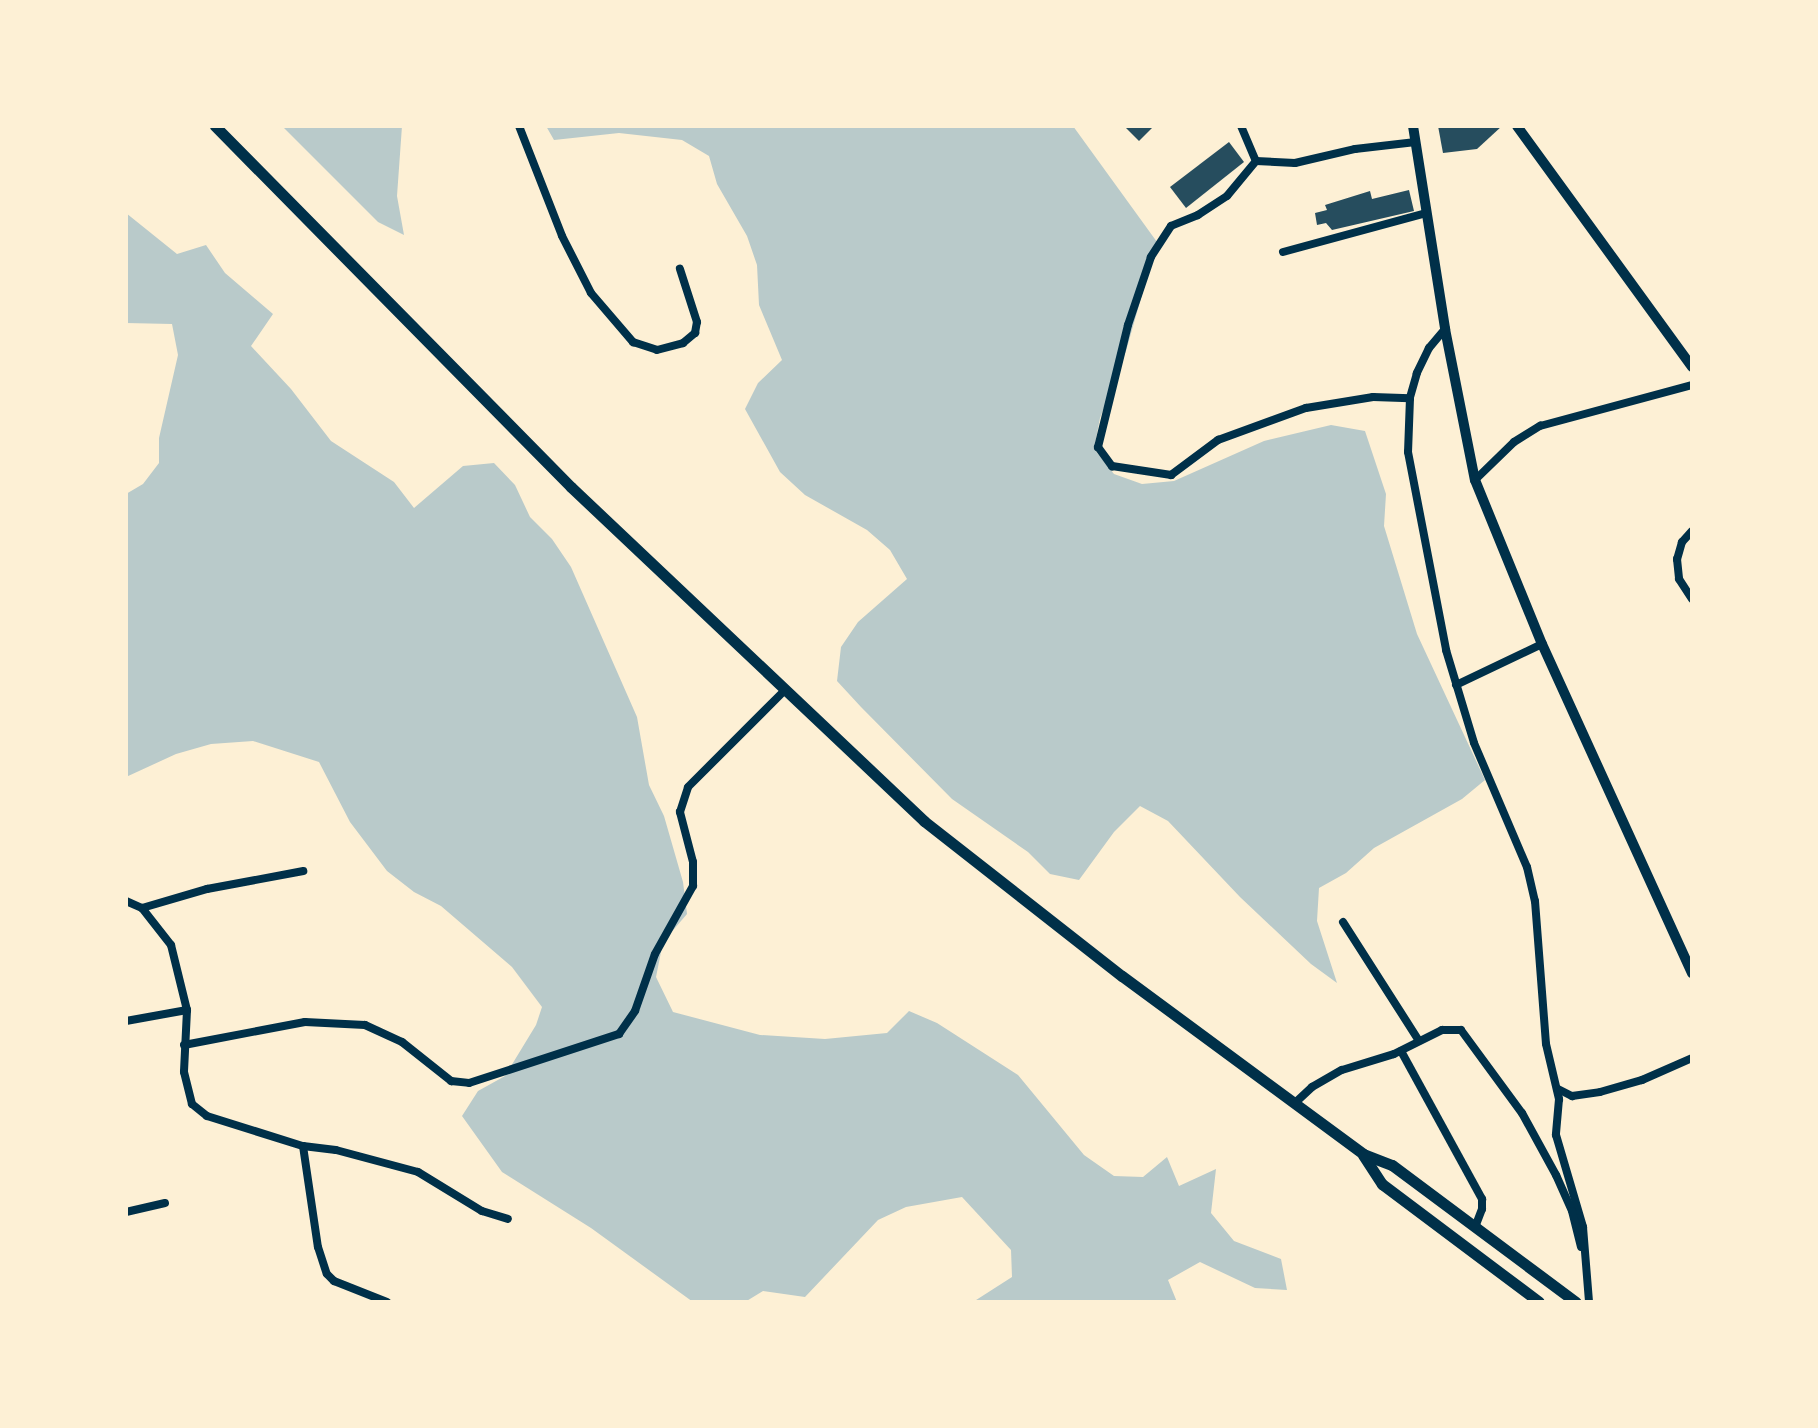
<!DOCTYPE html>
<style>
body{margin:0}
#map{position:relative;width:1818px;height:1428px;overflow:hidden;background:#fdf0d5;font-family:"Archivo Narrow",sans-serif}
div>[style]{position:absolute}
.green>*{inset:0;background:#b9caca}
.building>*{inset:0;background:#264d5e}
.minor>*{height:8px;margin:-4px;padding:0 4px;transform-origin:4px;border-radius:4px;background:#003049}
.tertiary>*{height:10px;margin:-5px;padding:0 5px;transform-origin:5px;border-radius:5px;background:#003049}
.secondary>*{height:11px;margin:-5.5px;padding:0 5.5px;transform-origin:5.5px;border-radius:5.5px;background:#003049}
span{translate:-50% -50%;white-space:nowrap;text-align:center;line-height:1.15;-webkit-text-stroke:8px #fdf0d5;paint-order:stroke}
.frame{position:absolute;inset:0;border:128px solid #fdf0d5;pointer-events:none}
</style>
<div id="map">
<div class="green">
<i style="clip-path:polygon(282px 126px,402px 126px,397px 196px,404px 235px,378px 222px)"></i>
<i style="clip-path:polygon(546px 126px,1073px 126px,1157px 242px,1126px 351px,1100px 418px,1094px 449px,1114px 474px,1142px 484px,1174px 481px,1264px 441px,1331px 425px,1365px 431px,1386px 494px,1384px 526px,1417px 634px,1485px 780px,1462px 799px,1374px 848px,1346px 873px,1319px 888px,1317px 921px,1337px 983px,1311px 964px,1240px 897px,1168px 821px,1140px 806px,1114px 832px,1079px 880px,1050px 874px,1028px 852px,952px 799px,861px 707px,837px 681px,841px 647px,858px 622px,907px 579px,890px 550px,867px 530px,805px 495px,780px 472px,745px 409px,758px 383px,782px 360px,759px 305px,757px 265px,747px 236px,717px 184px,709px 156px,682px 140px,619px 133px,554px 140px)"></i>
<i style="clip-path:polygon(126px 213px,177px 254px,206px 245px,225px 273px,273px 314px,251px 346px,291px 389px,331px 441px,394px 482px,414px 508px,463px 466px,494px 463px,515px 485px,530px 517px,552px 539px,571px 567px,637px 717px,649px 785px,664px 816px,683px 882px,687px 914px,663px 942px,656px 977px,673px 1012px,760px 1035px,825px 1039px,887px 1033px,909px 1011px,937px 1023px,1018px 1075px,1084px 1155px,1114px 1176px,1143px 1177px,1167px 1157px,1179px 1186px,1216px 1169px,1211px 1213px,1234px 1241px,1281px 1259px,1287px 1290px,1255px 1288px,1200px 1262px,1168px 1280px,1177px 1302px,973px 1302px,1012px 1277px,1011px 1250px,962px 1197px,906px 1207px,878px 1220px,805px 1297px,763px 1291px,745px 1302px,693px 1302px,591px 1228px,502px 1172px,462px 1116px,478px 1091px,505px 1076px,536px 1025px,542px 1007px,512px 967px,441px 906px,414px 892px,387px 871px,350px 822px,319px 762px,253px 741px,211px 744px,176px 754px,126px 777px,126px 494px,143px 484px,159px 463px,159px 438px,178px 355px,172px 324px,126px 323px)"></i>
</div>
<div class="building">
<i style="clip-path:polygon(1124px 126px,1154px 126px,1139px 141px)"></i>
<i style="clip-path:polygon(1438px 126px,1502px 126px,1477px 149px,1443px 153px)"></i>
<i style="clip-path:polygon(1229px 142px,1244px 162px,1186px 208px,1170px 187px)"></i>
<i style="clip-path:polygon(1409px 190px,1414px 211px,1332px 230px,1326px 223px,1317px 225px,1315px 213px,1327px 210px,1325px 205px,1370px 191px,1372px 199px)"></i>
</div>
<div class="minor">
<i style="left:519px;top:126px;width:118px;rotate:68.6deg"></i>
<i style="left:562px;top:236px;width:64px;rotate:63deg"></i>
<i style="left:591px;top:293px;width:65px;rotate:49.4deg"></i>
<i style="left:633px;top:342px;width:25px;rotate:18deg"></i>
<i style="left:657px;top:350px;width:27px;rotate:-15deg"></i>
<i style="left:683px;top:343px;width:16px;rotate:-40deg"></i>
<i style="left:695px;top:333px;width:11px;rotate:-80deg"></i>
<i style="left:697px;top:322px;width:56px;rotate:-107.8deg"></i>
<i style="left:1241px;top:126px;width:38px;rotate:67deg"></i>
<i style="left:1256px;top:161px;width:39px;rotate:3deg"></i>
<i style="left:1295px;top:163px;width:62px;rotate:-13.1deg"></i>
<i style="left:1355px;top:149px;width:61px;rotate:-6.5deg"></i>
<i style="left:1256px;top:161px;width:45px;rotate:129.6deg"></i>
<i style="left:1227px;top:196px;width:35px;rotate:147deg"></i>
<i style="left:1198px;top:215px;width:29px;rotate:158deg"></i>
<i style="left:1171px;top:226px;width:37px;rotate:123deg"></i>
<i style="left:1151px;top:257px;width:72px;rotate:108.7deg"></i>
<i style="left:1128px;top:325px;width:126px;rotate:103.8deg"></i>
<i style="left:1098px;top:447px;width:24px;rotate:54deg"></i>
<i style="left:1112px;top:466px;width:60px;rotate:8.7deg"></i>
<i style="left:1171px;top:475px;width:59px;rotate:-36.7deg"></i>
<i style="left:1218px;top:440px;width:94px;rotate:-20deg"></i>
<i style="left:1306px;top:408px;width:68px;rotate:-9.3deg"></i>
<i style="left:1373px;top:397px;width:37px;rotate:2deg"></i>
<i style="left:1283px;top:252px;width:149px;rotate:-15.2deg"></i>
<i style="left:1445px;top:329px;width:25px;rotate:130deg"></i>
<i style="left:1429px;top:348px;width:28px;rotate:116deg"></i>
<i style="left:1417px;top:373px;width:26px;rotate:106deg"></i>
<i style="left:1410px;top:398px;width:54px;rotate:92.1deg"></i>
<i style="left:1408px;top:452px;width:202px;rotate:79.1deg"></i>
<i style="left:1446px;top:650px;width:97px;rotate:73.2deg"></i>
<i style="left:1474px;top:743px;width:135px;rotate:66.9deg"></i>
<i style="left:1527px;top:867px;width:35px;rotate:77deg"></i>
<i style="left:1535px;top:901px;width:143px;rotate:85.6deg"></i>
<i style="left:1546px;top:1044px;width:57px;rotate:76.7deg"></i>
<i style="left:1559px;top:1099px;width:36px;rotate:95deg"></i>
<i style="left:1556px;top:1135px;width:96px;rotate:73.6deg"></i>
<i style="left:1583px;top:1227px;width:75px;rotate:85.4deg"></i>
<i style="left:1475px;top:480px;width:54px;rotate:-44.3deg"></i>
<i style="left:1514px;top:442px;width:31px;rotate:-32deg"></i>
<i style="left:1540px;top:426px;width:157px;rotate:-15.1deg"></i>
<i style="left:1692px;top:531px;width:15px;rotate:132deg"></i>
<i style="left:1682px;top:542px;width:18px;rotate:106deg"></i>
<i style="left:1677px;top:559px;width:20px;rotate:84deg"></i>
<i style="left:1679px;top:579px;width:24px;rotate:57deg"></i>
<i style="left:1456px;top:685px;width:95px;rotate:-25.5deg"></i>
<i style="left:126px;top:901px;width:17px;rotate:24deg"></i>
<i style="left:142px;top:908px;width:47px;rotate:51.9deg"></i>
<i style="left:171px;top:945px;width:67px;rotate:76.2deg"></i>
<i style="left:187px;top:1010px;width:62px;rotate:92.8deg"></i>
<i style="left:184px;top:1072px;width:33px;rotate:76deg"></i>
<i style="left:192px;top:1104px;width:19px;rotate:39deg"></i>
<i style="left:207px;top:1116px;width:101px;rotate:17.4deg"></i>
<i style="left:303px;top:1146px;width:102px;rotate:81.6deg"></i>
<i style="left:318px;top:1247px;width:28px;rotate:72deg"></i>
<i style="left:327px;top:1274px;width:10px;rotate:45deg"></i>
<i style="left:334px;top:1281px;width:57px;rotate:21.6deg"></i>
<i style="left:142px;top:908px;width:68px;rotate:-16.3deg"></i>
<i style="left:207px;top:889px;width:98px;rotate:-10.6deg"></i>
<i style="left:1343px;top:922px;width:141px;rotate:57.4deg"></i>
<i style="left:126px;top:1021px;width:62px;rotate:-10.2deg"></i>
<i style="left:184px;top:1045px;width:123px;rotate:-10.8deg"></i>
<i style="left:305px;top:1022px;width:60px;rotate:2.9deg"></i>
<i style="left:365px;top:1025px;width:41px;rotate:24.7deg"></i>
<i style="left:402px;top:1042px;width:63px;rotate:38.5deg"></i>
<i style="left:451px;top:1081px;width:18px;rotate:6deg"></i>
<i style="left:469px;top:1083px;width:158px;rotate:-18.1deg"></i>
<i style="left:619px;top:1034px;width:28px;rotate:-55deg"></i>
<i style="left:635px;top:1011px;width:60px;rotate:-70.7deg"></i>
<i style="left:655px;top:954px;width:78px;rotate:-60.8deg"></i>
<i style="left:693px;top:886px;width:24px;rotate:-90deg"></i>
<i style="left:693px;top:862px;width:52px;rotate:-104.6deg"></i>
<i style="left:680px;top:812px;width:26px;rotate:-72deg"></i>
<i style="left:688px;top:787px;width:134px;rotate:-45deg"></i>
<i style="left:1401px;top:1051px;width:169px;rotate:61.3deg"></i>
<i style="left:1482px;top:1199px;width:10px;rotate:90deg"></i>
<i style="left:1482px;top:1209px;width:19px;rotate:111deg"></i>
<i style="left:1558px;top:1089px;width:16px;rotate:27deg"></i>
<i style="left:1572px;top:1096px;width:28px;rotate:-8deg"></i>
<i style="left:1600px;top:1092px;width:44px;rotate:-15.9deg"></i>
<i style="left:1642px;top:1080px;width:55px;rotate:-23.7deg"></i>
<i style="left:1296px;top:1102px;width:22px;rotate:-43deg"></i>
<i style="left:1312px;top:1087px;width:34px;rotate:-30deg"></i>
<i style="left:1342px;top:1070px;width:54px;rotate:-17.1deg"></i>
<i style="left:1394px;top:1054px;width:54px;rotate:-26.6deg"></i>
<i style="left:1442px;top:1030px;width:19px"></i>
<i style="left:1461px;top:1030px;width:103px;rotate:53.7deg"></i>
<i style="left:1522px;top:1113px;width:71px;rotate:61.3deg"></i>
<i style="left:1556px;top:1175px;width:39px;rotate:66deg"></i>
<i style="left:1572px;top:1211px;width:37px;rotate:76deg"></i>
<i style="left:303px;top:1146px;width:33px;rotate:7deg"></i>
<i style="left:336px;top:1150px;width:85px;rotate:15deg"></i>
<i style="left:418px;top:1172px;width:75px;rotate:31.4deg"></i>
<i style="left:482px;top:1211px;width:27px;rotate:17deg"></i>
<i style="left:126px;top:1212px;width:40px;rotate:-13deg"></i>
</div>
<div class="tertiary">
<i style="left:1413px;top:126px;width:206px;rotate:81deg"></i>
<i style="left:1445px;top:329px;width:154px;rotate:78.8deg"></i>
<i style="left:1475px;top:480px;width:177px;rotate:67.8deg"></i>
<i style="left:1542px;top:644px;width:362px;rotate:65.5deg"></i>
<i style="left:1517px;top:126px;width:298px;rotate:54deg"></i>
</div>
<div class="secondary">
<i style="left:215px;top:126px;width:507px;rotate:45.4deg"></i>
<i style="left:571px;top:487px;width:486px;rotate:43.4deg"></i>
<i style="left:924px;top:821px;width:251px;rotate:38.1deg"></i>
<i style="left:1122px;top:976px;width:300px;rotate:36.4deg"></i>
<i style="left:1363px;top:1154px;width:31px;rotate:21deg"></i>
<i style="left:1392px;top:1165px;width:229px;rotate:36.7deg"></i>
<i style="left:1363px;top:1155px;width:35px;rotate:57deg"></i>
<i style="left:1382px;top:1184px;width:196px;rotate:36.9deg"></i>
</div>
<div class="frame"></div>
</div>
